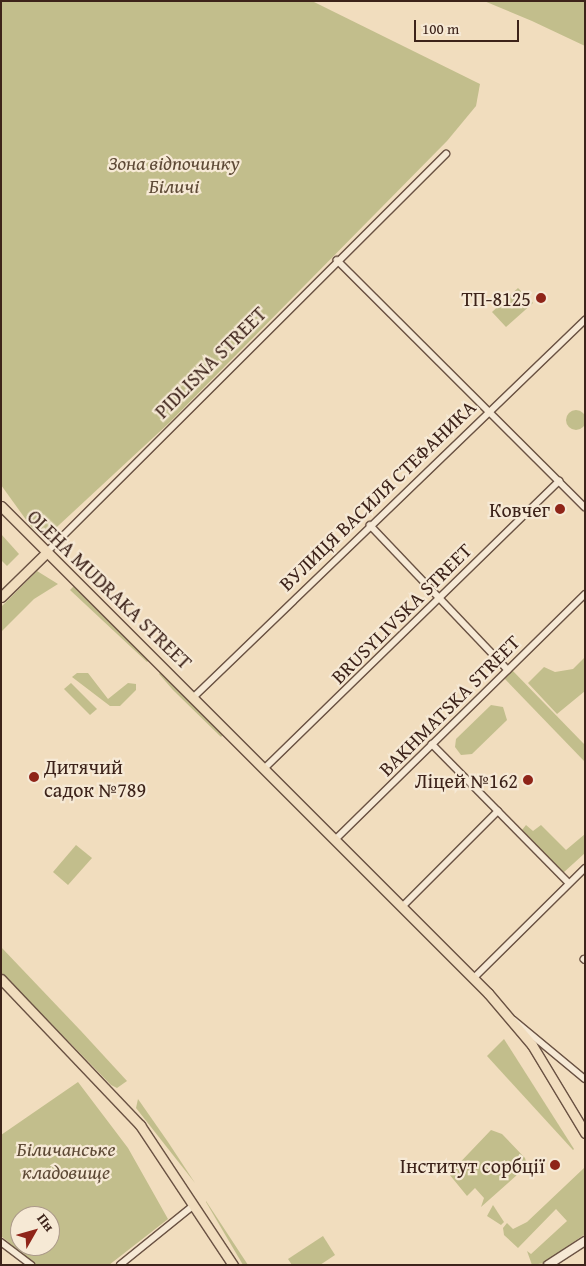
<!DOCTYPE html>
<meta charset="utf-8">
<style>
body{margin:0}
#map{position:relative;width:586px;height:1266px;overflow:hidden;background:#f1ddbe;font-family:"Gentium Book Plus",serif}
div>[style]{position:absolute}
.green>*{inset:0;background:#c2be8c}
.round{border-radius:50%}
.roads{filter:drop-shadow(1px 0 #6a5243) drop-shadow(-1px 0 #6a5243) drop-shadow(0 1px #6a5243) drop-shadow(0 -1px #6a5243)}
.street>*{height:5.5px;margin:-2.75px;padding:0 2.75px;transform-origin:2.75px;border-radius:2.75px;background:#f6e9d5}
.secondary>*{height:8px;margin:-4px;padding:0 4px;transform-origin:4px;border-radius:4px;background:#f6e9d5}
.primary>*{height:9px;margin:-4.5px;padding:0 4.5px;transform-origin:4.5px;border-radius:4.5px;background:#f1ddbe}
.dots>*{width:14px;height:14px;translate:-50% -50%;box-sizing:border-box;border:2px solid #f6e9d5;border-radius:50%}
span{translate:-50% -50%;white-space:nowrap;text-align:center;line-height:1.15;-webkit-text-stroke:4.5px #f6e9d5;paint-order:stroke}
.park-label{font-size:20px;color:#5e4a36;font-style:italic}
.poi-label{font-size:20px;color:#3d231a}
.right{translate:-100% -50%;text-align:right}
.left{translate:0 -50%;text-align:left}
.street-label{font-size:20px;color:#3d231a}
.frame{position:absolute;inset:0;border:2px solid #3d231a;pointer-events:none}
.north{position:absolute;left:10px;top:1206px;width:50px;height:50px;box-sizing:border-box;background:#f6e9d5;border:1px solid #ac9a8a;border-radius:50%;rotate:52deg;font-size:14px;font-weight:700;line-height:20px;text-align:center;color:#3d231a}
.north::after{content:'';display:block;margin:auto;width:18px;height:22px;background:#8f2418;clip-path:polygon(50% 0,100% 100%,50% 72%,0 100%)}
.scale{position:absolute;left:414px;top:20px;width:105px;height:22px;box-sizing:border-box;border:2px solid #3d231a;border-top:0;padding-left:6px;font-size:15px;line-height:18px;white-space:nowrap;color:#3d231a;-webkit-text-stroke:4px #f6e9d5;paint-order:stroke}
</style>
<div id="map">
<div class="green">
<i style="clip-path:polygon(1px 1px,312px 1px,480px 84px,476px 106px,447px 141px,169px 423px,45px 538px,32px 528px,1px 485px)"></i>
<i style="clip-path:polygon(484px 1px,585px 1px,585px 46px,532px 21px)"></i>
<i style="clip-path:polygon(518px 288px,533px 303px,506px 327px,492px 312px)"></i>
<i class="round" style="left:566px;top:410px;width:20px;height:20px"></i>
<i style="clip-path:polygon(1px 534px,19px 554px,7px 566px,1px 560px)"></i>
<i style="clip-path:polygon(37px 571px,58px 584px,34px 599px,1px 632px,1px 607px)"></i>
<i style="clip-path:polygon(75px 585px,151px 658px,147px 662px,70px 590px)"></i>
<i style="clip-path:polygon(585px 657px,585px 691px,557px 714px,528px 683px,544px 667px,555px 672px,573px 669px)"></i>
<i style="clip-path:polygon(510px 668px,585px 745px,585px 762px,502px 676px)"></i>
<i style="clip-path:polygon(163px 669px,226px 732px,221px 737px,173px 690px,159px 674px)"></i>
<i style="clip-path:polygon(77px 673px,88px 673px,108px 699px,128px 683px,136px 684px,136px 690px,120px 706px,110px 706px,72px 677px)"></i>
<i style="clip-path:polygon(71px 683px,97px 709px,90px 715px,64px 689px)"></i>
<i style="clip-path:polygon(491px 705px,503px 707px,507px 720px,472px 754px,461px 755px,455px 747px,456px 739px)"></i>
<i style="clip-path:polygon(526px 825px,533px 831px,541px 825px,566px 850px,585px 834px,585px 853px,563px 873px,522px 830px)"></i>
<i style="clip-path:polygon(76px 845px,92px 858px,68px 885px,53px 872px)"></i>
<i style="clip-path:polygon(1px 947px,81px 1031px,127px 1081px,117px 1088px,111px 1085px,1px 972px)"></i>
<i style="clip-path:polygon(504px 1039px,574px 1149px,573px 1150px,487px 1056px)"></i>
<i style="clip-path:polygon(evenodd,78px 1082px,128px 1148px,168px 1219px,109px 1265px,36px 1265px,1px 1236px,1px 1135px,78px 1082px,20px 1216px,50px 1216px,50px 1246px,20px 1246px,20px 1216px)"></i>
<i style="clip-path:polygon(138px 1099px,168px 1142px,195px 1183px,136px 1108px)"></i>
<i style="clip-path:polygon(491px 1130px,502px 1134px,525px 1158px,527px 1166px,481px 1207px,484px 1198px,475px 1188px,467px 1196px,449px 1174px)"></i>
<i style="clip-path:polygon(584px 1168px,585px 1234px,544px 1263px,532px 1265px,527px 1251px,531px 1254px,567px 1221px,556px 1209px,518px 1248px,504px 1235px,503px 1228px,507px 1223px,513px 1229px,527px 1222px)"></i>
<i style="clip-path:polygon(206px 1202px,206px 1201px,248px 1265px,243px 1265px)"></i>
<i style="clip-path:polygon(493px 1205px,504px 1222px,501px 1225px,487px 1216px)"></i>
<i style="clip-path:polygon(323px 1236px,335px 1255px,320px 1265px,292px 1265px,288px 1259px)"></i>
</div>
<div class="roads">
<div class="street">
<i style="left:337px;top:260px;width:350px;rotate:44.9deg"></i>
<i style="left:370px;top:525px;width:200px;rotate:46.4deg"></i>
<i style="left:46px;top:553px;width:565px;rotate:-44.93deg"></i>
<i style="left:195px;top:696px;width:542px;rotate:-43.95deg"></i>
<i style="left:432px;top:744px;width:195px;rotate:45.4deg"></i>
<i style="left:265px;top:768px;width:411px;rotate:-44.3deg"></i>
<i style="left:336px;top:839px;width:349px;rotate:-44.5deg"></i>
<i style="left:403px;top:906px;width:134px;rotate:-45deg"></i>
<i style="left:584px;top:959px;width:1px;rotate:45deg"></i>
<i style="left:474px;top:978px;width:156px;rotate:-44.7deg"></i>
<i style="left:514px;top:1020px;width:92px;rotate:39.7deg"></i>
<i style="left:1px;top:1242px;width:38px;rotate:37deg"></i>
<i style="left:120px;top:1265px;width:95px;rotate:-39deg"></i>
</div>
<div class="secondary">
<i style="left:548px;top:1265px;width:44px;rotate:-33deg"></i>
</div>
<div class="primary">
<i style="left:1px;top:506px;width:689px;rotate:45deg"></i>
<i style="left:488px;top:993px;width:68px;rotate:49.8deg"></i>
<i style="left:532px;top:1045px;width:103px;rotate:58.9deg"></i>
<i style="left:1px;top:597px;width:63px;rotate:-44.4deg"></i>
<i style="left:1px;top:979px;width:202px;rotate:46.4deg"></i>
<i style="left:140px;top:1125px;width:168px;rotate:56.4deg"></i>
</div>
</div>
<div class="dots">
<i style="left:541px;top:298px;background:#8f2418"></i>
<i style="left:560px;top:509px;background:#8f2418"></i>
<i style="left:34px;top:777px;background:#8f2418"></i>
<i style="left:528px;top:780px;background:#8f2418"></i>
<i style="left:555px;top:1165px;background:#8f2418"></i>
</div>
<div class="park-label">
<span style="left:174px;top:174px">Зона відпочинку<br>Біличі</span>
<span style="left:66px;top:1160px">Біличанське<br>кладовище</span>
</div>
<div class="poi-label">
<span class="right" style="left:531px;top:298px">ТП-8125</span>
<span class="right" style="left:550px;top:509px">Ковчег</span>
<span class="left" style="left:44px;top:778px">Дитячий<br>садок №789</span>
<span class="right" style="left:518px;top:780px">Ліцей №162</span>
<span class="right" style="left:545px;top:1165px">Інститут сорбції</span>
</div>
<div class="street-label">
<span style="left:210px;top:362px;rotate:-45deg">PIDLISNA STREET</span>
<span style="left:377px;top:495px;rotate:-44deg">ВУЛИЦЯ ВАСИЛЯ СТЕФАНИКА</span>
<span style="left:110px;top:589px;rotate:44deg">OLEHA MUDRAKA STREET</span>
<span style="left:401px;top:613px;rotate:-45deg">BRUSYLIVSKA STREET</span>
<span style="left:449px;top:705px;rotate:-45deg">BAKHMATSKA STREET</span>
</div>
<div class="frame"></div>
<div class="north">Пн</div>
<div class="scale">100 m</div>
</div>
